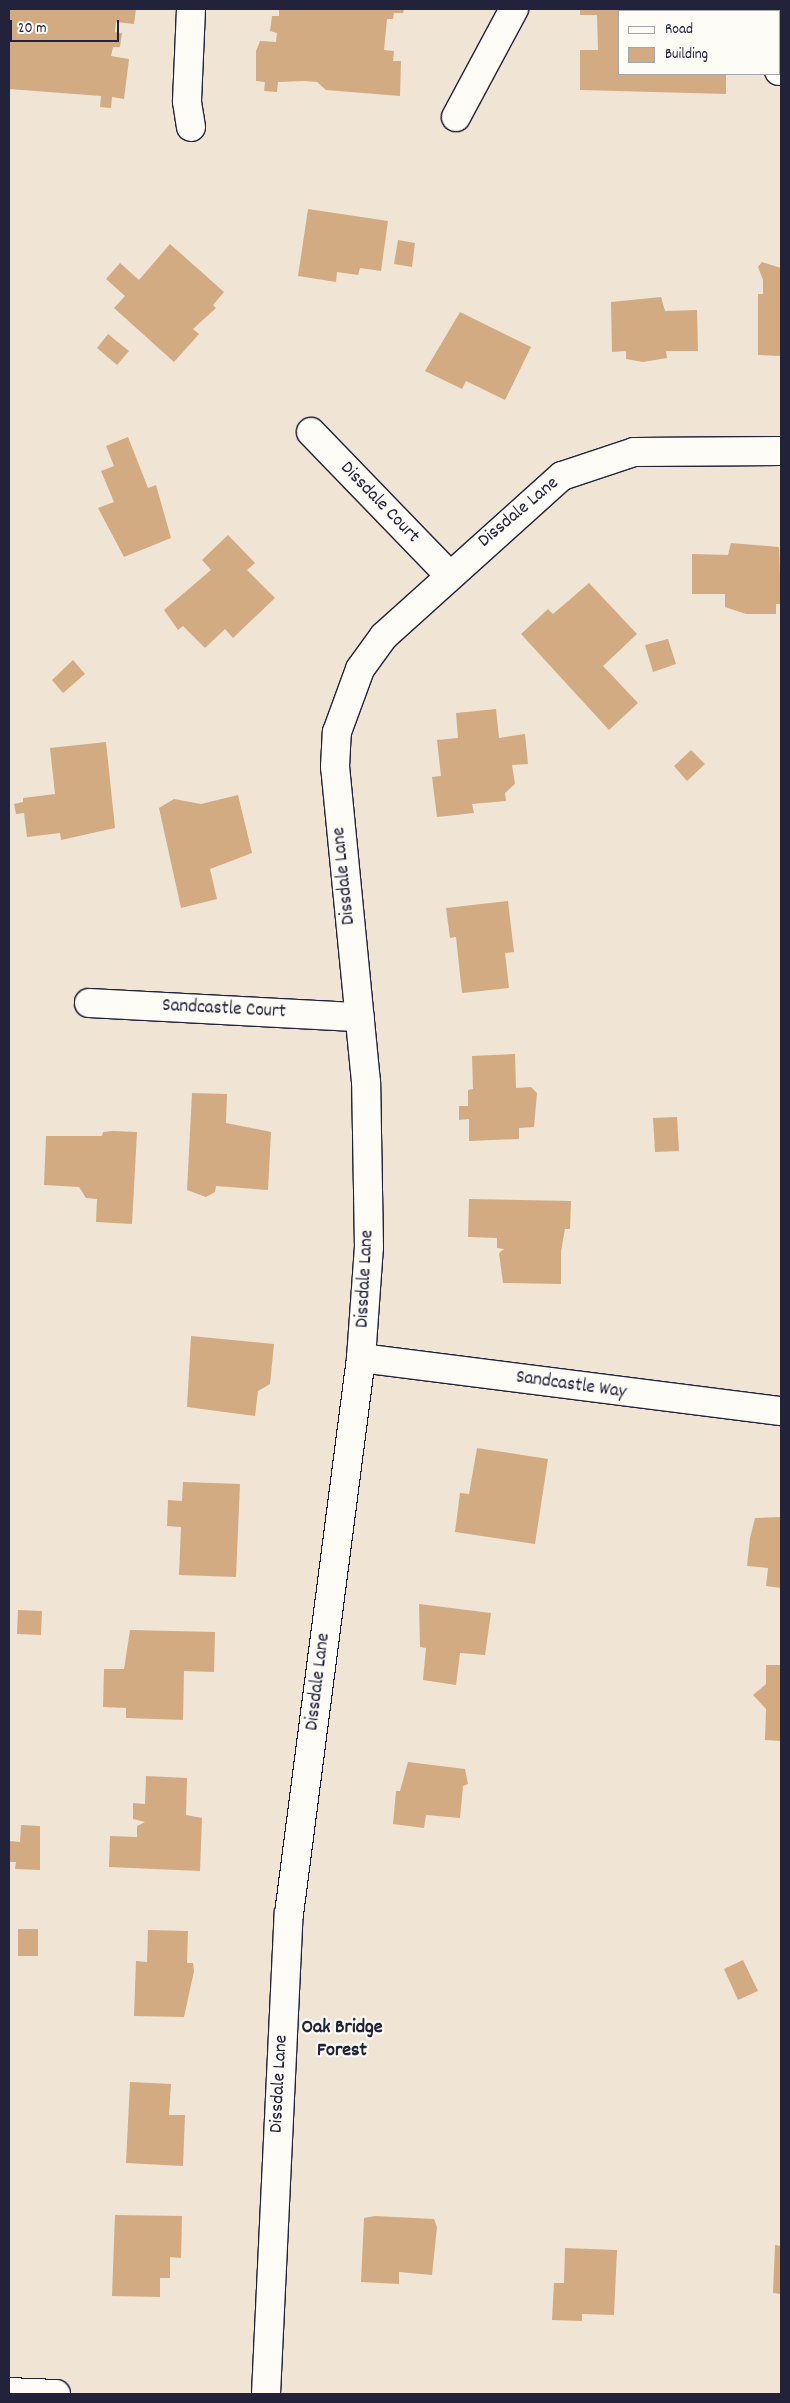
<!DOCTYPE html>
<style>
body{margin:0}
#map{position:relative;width:790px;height:2403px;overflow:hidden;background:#f0e4d4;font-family:Dekko,sans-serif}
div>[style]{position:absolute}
.building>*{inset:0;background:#d2ab83}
.roads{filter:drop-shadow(1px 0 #22223b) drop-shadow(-1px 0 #22223b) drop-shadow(0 1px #22223b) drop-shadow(0 -1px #22223b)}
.street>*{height:28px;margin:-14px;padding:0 14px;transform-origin:14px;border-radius:14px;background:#fdfcf7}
span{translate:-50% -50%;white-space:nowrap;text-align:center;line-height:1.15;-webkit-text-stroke:4.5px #fdfcf7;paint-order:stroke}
.street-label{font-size:19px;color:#22223b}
.neighbourhood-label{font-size:20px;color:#22223b;font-weight:700}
.frame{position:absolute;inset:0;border:10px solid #22223b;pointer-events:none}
.legend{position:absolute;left:618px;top:10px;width:162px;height:65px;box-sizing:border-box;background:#fdfcf7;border:1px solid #a5a5ac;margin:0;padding:6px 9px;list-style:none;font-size:15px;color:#22223b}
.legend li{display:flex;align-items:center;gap:10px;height:25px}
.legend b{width:25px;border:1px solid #a5a5ac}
.scale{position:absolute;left:10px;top:20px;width:109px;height:22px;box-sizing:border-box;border:2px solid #22223b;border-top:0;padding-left:6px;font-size:15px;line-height:18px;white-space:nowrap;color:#22223b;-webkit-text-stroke:4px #fdfcf7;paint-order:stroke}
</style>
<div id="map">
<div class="building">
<i style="clip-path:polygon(9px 9px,136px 9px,134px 24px,116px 22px,115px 32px,122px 33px,120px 47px,113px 47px,111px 56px,129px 59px,124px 99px,112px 97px,111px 108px,100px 107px,101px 96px,9px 89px)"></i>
<i style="clip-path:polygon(279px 9px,404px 9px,403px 13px,394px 13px,393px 19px,387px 19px,384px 50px,394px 51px,393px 61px,401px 61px,400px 96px,326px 90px,317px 82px,304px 81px,278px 82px,277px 92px,264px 91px,265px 82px,256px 81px,256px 51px,260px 41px,276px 42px,277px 33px,270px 31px,272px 16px,279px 16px)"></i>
<i style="clip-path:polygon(580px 9px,726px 9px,619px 11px,619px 74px,726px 74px,726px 94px,580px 90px,580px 50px,598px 50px,597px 15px,580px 15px)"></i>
<i style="clip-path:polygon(308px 209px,388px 221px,381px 271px,360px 268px,358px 275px,337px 272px,336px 282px,298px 276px)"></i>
<i style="clip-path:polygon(398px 240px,415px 243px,412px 267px,394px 264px)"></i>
<i style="clip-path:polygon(170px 244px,224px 292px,213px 305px,216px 308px,193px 329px,199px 334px,174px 362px,114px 308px,125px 296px,106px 279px,120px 263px,139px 280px)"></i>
<i style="clip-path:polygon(762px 262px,781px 268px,781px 356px,758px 355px,758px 294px,763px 294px,763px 280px,758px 267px)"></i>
<i style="clip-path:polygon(661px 297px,665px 311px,697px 310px,698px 351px,666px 351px,667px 358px,643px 362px,626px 359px,626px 351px,612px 352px,611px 302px)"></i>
<i style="clip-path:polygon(460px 312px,531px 347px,505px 400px,466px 381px,462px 389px,425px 371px)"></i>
<i style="clip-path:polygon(108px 334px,129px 351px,117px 365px,97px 348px)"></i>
<i style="clip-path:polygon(128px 437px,148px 488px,156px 485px,171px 538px,124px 557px,98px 508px,114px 502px,101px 471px,114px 466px,106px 446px)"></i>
<i style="clip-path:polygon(228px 535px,255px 563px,247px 570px,275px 598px,233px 638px,225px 629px,205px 648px,183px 626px,178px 630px,164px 610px,211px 570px,202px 560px)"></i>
<i style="clip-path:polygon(731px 543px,779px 547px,781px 604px,776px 604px,776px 614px,746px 614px,725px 607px,725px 594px,692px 594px,692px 554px,728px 555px)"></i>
<i style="clip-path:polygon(589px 583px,637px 634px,603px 666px,638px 703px,609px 730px,521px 634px,548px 609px,553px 614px)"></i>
<i style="clip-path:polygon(668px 639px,676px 664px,653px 672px,645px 645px)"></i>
<i style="clip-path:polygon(73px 660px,85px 674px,63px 693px,52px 680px)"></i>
<i style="clip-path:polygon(496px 709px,499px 738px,525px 734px,528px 764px,512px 765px,515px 784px,505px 793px,506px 801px,472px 804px,474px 813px,437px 817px,432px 777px,441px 776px,437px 740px,458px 738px,456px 713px)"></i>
<i style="clip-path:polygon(106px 742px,115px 828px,61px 840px,60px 833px,27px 837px,24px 813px,16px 814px,14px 804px,23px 802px,23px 798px,55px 794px,50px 748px)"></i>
<i style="clip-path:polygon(691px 750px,705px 764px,687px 781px,674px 766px)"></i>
<i style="clip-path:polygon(238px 795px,252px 853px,210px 869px,217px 899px,181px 908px,159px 808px,174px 799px,201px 804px)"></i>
<i style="clip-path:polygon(508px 901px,514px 952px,505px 953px,509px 988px,462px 993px,456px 937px,450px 938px,446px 908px)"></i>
<i style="clip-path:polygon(515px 1054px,516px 1088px,531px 1087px,537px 1093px,534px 1127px,519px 1128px,519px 1139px,469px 1141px,469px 1119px,459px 1120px,459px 1106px,468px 1106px,468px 1090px,473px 1089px,472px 1056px)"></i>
<i style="clip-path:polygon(192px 1093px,227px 1094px,226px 1123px,271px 1132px,268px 1190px,216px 1186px,215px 1192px,206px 1197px,187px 1190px)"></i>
<i style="clip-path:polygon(677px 1117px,679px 1151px,655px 1152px,653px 1118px)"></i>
<i style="clip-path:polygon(113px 1131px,137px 1132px,132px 1224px,96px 1222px,97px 1199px,86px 1198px,79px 1187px,44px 1185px,46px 1136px,102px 1136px,103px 1132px)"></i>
<i style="clip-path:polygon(469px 1199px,571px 1201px,570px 1229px,565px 1229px,561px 1251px,561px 1284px,503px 1283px,499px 1253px,504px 1249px,497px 1248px,497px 1238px,468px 1237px)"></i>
<i style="clip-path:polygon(191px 1336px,274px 1344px,270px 1384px,258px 1391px,255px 1416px,187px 1407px)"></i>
<i style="clip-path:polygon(477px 1448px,548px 1459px,535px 1544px,455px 1532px,460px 1493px,469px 1494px)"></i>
<i style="clip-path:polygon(183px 1482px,240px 1484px,236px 1577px,179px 1575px,181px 1527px,167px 1526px,168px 1500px,182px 1501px)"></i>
<i style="clip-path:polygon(781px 1517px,781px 1588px,766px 1586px,768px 1568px,747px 1566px,750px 1538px,755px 1518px)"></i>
<i style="clip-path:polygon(419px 1604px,491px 1613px,485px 1655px,460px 1653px,456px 1685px,423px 1680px,426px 1648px,420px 1647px)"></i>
<i style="clip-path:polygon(18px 1610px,42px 1611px,41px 1635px,17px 1634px)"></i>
<i style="clip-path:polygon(130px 1630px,215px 1632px,214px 1672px,184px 1671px,183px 1720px,126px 1718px,126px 1708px,103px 1707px,104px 1669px,124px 1669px)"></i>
<i style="clip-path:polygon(766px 1665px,781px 1665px,781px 1741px,765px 1740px,766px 1709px,753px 1695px,766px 1684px)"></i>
<i style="clip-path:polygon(408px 1762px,465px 1769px,468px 1784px,463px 1786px,460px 1818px,426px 1815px,424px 1828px,393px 1824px,396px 1791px,400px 1791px)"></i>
<i style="clip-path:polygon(146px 1776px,187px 1778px,186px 1815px,202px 1818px,200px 1871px,109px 1867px,110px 1836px,137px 1837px,137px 1826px,145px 1822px,133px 1819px,133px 1803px,145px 1804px)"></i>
<i style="clip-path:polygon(21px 1825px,40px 1826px,40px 1870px,15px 1869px,16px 1862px,9px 1862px,9px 1841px,20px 1842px)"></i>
<i style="clip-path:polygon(18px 1929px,38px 1929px,38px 1956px,18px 1956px)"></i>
<i style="clip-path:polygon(148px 1930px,188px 1931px,187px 1963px,193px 1963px,194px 1971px,184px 2017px,134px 2016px,136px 1961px,147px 1962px)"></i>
<i style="clip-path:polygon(743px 1960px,758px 1991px,738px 2000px,724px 1969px)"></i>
<i style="clip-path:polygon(130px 2082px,171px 2084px,169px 2115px,185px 2115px,183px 2166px,126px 2163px)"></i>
<i style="clip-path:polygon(115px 2215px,182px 2216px,181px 2258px,170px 2257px,170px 2278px,160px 2278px,160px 2297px,112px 2296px)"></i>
<i style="clip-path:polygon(375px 2216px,434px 2219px,437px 2227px,432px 2275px,399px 2272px,399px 2284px,361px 2282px,364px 2218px)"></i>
<i style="clip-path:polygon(775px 2245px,781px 2246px,781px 2294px,773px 2293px)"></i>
<i style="clip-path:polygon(565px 2248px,617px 2250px,614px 2315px,582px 2314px,582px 2321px,552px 2320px,554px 2283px,564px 2283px)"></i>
</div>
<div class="roads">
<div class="street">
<i style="left:779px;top:71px;width:2px"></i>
<i style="left:456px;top:117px;width:123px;rotate:-61.8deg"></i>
<i style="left:191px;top:127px;width:26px;rotate:-99deg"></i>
<i style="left:187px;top:101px;width:92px;rotate:-87.5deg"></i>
<i style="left:311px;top:432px;width:197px;rotate:46deg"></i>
<i style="left:89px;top:1003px;width:271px;rotate:3deg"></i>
<i style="left:361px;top:1358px;width:423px;rotate:7.2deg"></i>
<i style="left:9px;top:2392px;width:47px;rotate:2.4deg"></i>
<i style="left:266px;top:2394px;width:481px;rotate:-87.3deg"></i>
<i style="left:289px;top:1914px;width:561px;rotate:-82.62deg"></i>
<i style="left:361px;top:1358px;width:111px;rotate:-85.9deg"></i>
<i style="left:369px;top:1247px;width:165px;rotate:-91deg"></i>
<i style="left:366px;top:1082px;width:317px;rotate:-95.6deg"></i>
<i style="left:335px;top:767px;width:35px;rotate:-87deg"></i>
<i style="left:337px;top:732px;width:67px;rotate:-69.9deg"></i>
<i style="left:360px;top:669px;width:41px;rotate:-54deg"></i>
<i style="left:384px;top:636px;width:239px;rotate:-42deg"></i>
<i style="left:562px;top:476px;width:76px;rotate:-18.4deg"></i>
<i style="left:634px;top:452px;width:147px;rotate:-0.4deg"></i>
</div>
</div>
<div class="street-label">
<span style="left:379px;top:503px;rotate:46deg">Dissdale Court</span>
<span style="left:519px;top:513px;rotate:-40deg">Dissdale Lane</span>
<span style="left:345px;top:876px;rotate:-96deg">Dissdale Lane</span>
<span style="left:224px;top:1010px;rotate:3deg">Sandcastle Court</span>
<span style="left:366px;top:1279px;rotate:-87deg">Dissdale Lane</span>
<span style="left:571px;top:1386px;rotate:8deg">Sandcastle Way</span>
<span style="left:319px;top:1682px;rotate:-83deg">Dissdale Lane</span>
<span style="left:280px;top:2084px;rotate:-87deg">Dissdale Lane</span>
</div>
<div class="neighbourhood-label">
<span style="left:342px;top:2040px">Oak Bridge<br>Forest</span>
</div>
<div class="frame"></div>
<ul class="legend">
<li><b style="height:6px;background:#fdfcf7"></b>Road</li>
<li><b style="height:14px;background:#d2ab83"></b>Building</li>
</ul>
<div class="scale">20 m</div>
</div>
